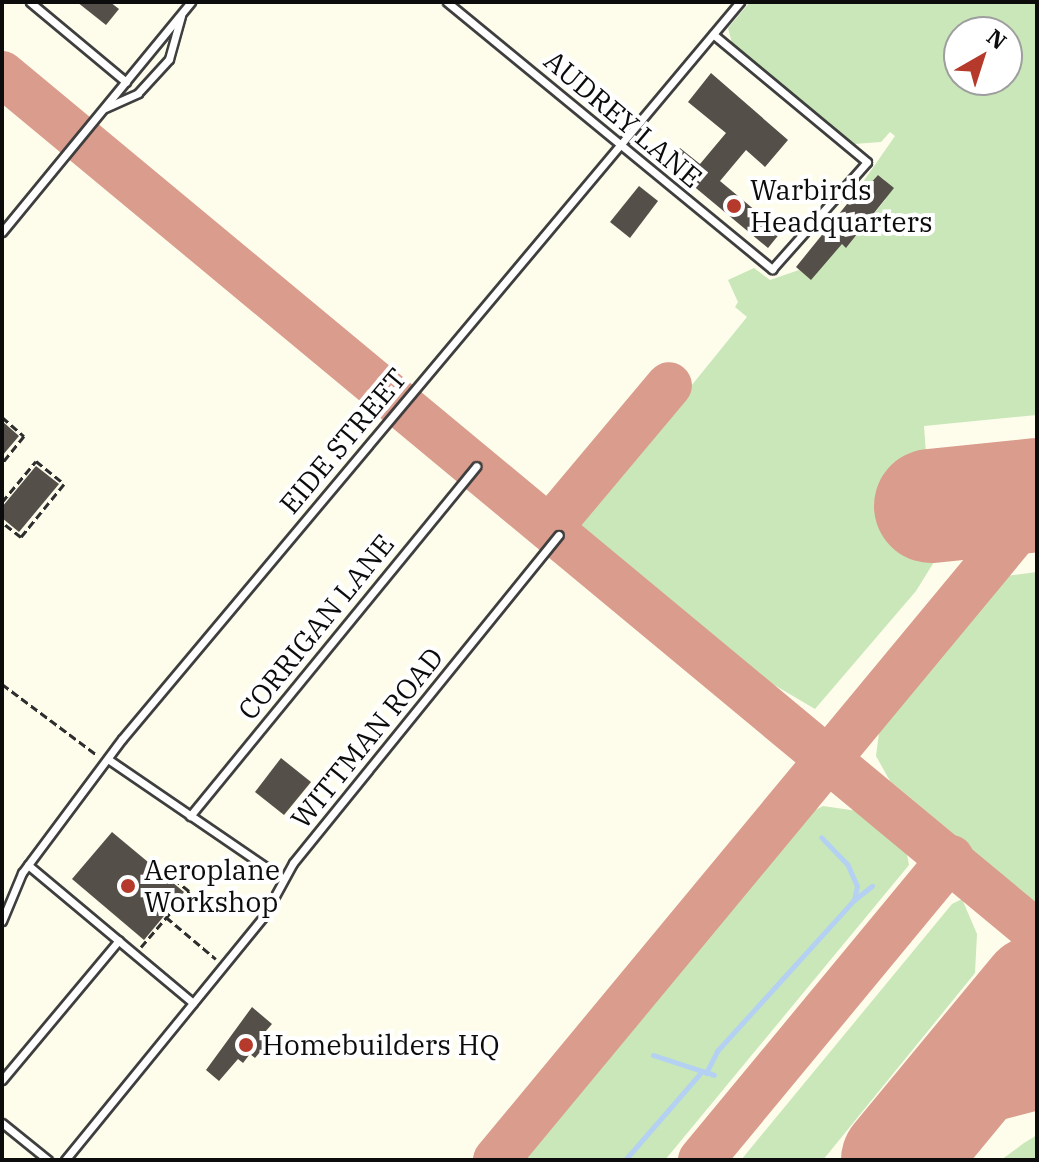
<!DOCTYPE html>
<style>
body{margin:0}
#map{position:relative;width:1039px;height:1162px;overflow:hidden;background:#fefdec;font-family:"IBM Plex Serif",serif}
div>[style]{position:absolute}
.green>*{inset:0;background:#c9e7b8}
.stream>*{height:5px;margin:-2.5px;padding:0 2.5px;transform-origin:2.5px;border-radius:2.5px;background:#b4d1f3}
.taxiway>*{height:46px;margin:-23px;padding:0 23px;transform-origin:23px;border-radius:23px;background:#da9c8c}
.runway>*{height:114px;margin:-57px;padding:0 57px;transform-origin:57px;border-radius:57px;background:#da9c8c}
.building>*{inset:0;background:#544f49}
.path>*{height:3px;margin-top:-1.5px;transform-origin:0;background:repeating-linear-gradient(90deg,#2e2e2e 0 8px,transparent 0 12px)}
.roads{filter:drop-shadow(2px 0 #3f3f3f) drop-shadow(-2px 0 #3f3f3f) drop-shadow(0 2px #3f3f3f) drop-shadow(0 -2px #3f3f3f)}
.service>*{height:7px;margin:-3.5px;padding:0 3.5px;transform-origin:3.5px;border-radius:3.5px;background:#fff}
.dots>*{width:22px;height:22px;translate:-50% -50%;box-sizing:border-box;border:4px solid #fff;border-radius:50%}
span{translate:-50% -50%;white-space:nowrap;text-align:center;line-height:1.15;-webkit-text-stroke:8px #fff;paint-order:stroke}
.street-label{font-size:28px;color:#0c0c0c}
.poi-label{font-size:28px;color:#0c0c0c}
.left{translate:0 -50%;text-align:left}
.frame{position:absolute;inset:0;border:4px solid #0c0c0c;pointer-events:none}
.north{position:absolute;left:943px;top:16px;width:80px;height:80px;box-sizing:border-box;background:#fff;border:2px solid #9e9e9e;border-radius:50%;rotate:39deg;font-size:22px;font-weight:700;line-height:32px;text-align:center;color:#0c0c0c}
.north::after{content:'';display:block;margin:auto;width:28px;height:36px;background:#b53a2b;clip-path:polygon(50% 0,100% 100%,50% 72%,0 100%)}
</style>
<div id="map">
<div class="green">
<i style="clip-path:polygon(evenodd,750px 2px,1037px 2px,1037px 415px,924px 426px,934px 562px,916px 591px,815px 709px,752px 672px,576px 528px,747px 317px,735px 307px,738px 302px,728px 280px,754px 268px,770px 280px,799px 270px,811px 279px,842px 244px,847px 247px,885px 200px,876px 192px,885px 180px,878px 175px,868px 186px,863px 182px,895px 136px,890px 132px,881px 142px,854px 144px,732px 43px,728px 28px,750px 2px,959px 32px,1007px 32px,1007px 80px,959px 80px,959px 32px)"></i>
<i style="clip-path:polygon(1037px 572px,1037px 904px,890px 781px,876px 756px,881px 717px,982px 593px,1005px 576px)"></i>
<i style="clip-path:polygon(823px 806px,858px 811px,906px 849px,909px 865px,665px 1160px,513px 1160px,792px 822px)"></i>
<i style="clip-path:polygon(962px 899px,977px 934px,975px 973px,823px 1160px,741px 1160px,952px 904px)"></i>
<i style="clip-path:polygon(1037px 1135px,1037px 1160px,1001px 1160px,1024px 1143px)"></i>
</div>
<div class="stream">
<i style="left:854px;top:900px;width:23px;rotate:-38deg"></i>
<i style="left:653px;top:1055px;width:64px;rotate:18.2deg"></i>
<i style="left:706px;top:1073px;width:25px;rotate:-63deg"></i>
<i style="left:717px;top:1051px;width:204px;rotate:-47.8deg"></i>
<i style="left:854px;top:900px;width:14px;rotate:-78deg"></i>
<i style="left:857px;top:886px;width:24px;rotate:-114deg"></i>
<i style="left:847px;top:864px;width:37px;rotate:-134deg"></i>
<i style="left:625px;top:1160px;width:118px;rotate:-49.1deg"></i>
</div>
<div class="taxiway">
<i style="left:2px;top:74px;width:1345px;rotate:39.69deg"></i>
<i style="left:550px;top:527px;width:185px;rotate:-50deg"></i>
<i style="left:937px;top:1113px;width:103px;rotate:-14.6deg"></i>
<i style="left:496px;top:1160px;width:848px;rotate:-50.36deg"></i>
<i style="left:701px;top:1160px;width:392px;rotate:-50.4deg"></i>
</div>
<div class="runway">
<i style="left:931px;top:506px;width:107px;rotate:-5.9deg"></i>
<i style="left:898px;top:1160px;width:218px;rotate:-50.4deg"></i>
</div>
<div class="building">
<i style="clip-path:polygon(77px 2px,110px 2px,119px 9px,106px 25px)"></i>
<i style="clip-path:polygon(711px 73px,788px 140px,765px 167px,746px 150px,720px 181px,781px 232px,768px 248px,667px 164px,680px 148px,700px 164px,726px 133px,688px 102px)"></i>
<i style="clip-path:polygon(878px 175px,894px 188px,846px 248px,842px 244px,811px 280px,796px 267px,864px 183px,868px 186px)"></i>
<i style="clip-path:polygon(639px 186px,658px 201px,630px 238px,610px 222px)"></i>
<i style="clip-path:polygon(2px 421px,19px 436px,2px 456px)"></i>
<i style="clip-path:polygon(36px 466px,59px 484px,19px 532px,2px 518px,2px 507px)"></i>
<i style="clip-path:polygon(281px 758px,311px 782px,284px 815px,255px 792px)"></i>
<i style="clip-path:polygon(112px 832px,184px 892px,144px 940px,72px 879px)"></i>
<i style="clip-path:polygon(252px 1007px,272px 1024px,265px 1032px,272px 1038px,255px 1058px,250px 1054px,243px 1063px,238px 1059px,219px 1081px,206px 1070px)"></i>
</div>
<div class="path">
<i style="left:2px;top:417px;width:29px;rotate:41deg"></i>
<i style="left:24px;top:436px;width:35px;rotate:129deg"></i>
<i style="left:2px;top:502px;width:53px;rotate:-50.3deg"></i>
<i style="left:36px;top:461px;width:36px;rotate:39deg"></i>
<i style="left:64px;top:484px;width:68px;rotate:129.1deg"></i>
<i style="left:21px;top:537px;width:24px;rotate:-142deg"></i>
<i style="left:2px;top:684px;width:119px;rotate:36.8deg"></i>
<i style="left:166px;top:917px;width:65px;rotate:40deg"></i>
<i style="left:141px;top:947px;width:74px;rotate:-49.4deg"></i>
<i style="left:189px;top:891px;width:27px;rotate:-141deg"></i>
</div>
<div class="roads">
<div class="service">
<i style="left:30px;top:2px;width:125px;rotate:39.8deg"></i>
<i style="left:447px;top:2px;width:421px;rotate:39.4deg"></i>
<i style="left:772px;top:269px;width:143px;rotate:-48.4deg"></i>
<i style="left:867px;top:162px;width:200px;rotate:-140.3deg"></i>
<i style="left:105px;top:108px;width:36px;rotate:-24deg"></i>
<i style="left:138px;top:93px;width:46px;rotate:-47.6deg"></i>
<i style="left:169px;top:59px;width:45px;rotate:-74.4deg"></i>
<i style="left:2px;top:232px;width:298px;rotate:-50.6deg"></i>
<i style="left:108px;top:759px;width:211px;rotate:34.4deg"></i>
<i style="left:190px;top:816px;width:452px;rotate:-50.7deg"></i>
<i style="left:28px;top:865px;width:215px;rotate:39.9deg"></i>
<i style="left:2px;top:921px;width:52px;rotate:-67.4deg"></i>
<i style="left:22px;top:873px;width:167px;rotate:-53.3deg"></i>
<i style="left:122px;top:739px;width:962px;rotate:-50.02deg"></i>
<i style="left:2px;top:1080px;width:182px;rotate:-50.1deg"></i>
<i style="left:2px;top:1123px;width:59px;rotate:38.8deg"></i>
<i style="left:65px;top:1160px;width:315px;rotate:-50.8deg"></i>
<i style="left:264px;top:916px;width:60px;rotate:-61.3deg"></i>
<i style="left:293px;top:863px;width:422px;rotate:-51deg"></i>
</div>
</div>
<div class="dots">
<i style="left:734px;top:206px;background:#b53a2b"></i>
<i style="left:128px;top:886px;background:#b53a2b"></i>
<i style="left:246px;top:1045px;background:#b53a2b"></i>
</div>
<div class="street-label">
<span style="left:623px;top:119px;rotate:40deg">AUDREY LANE</span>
<span style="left:343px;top:441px;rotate:-50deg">EIDE STREET</span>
<span style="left:316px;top:627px;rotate:-51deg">CORRIGAN LANE</span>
<span style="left:367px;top:738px;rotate:-51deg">WITTMAN ROAD</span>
</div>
<div class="poi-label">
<span class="left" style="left:750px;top:206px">Warbirds<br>Headquarters</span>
<span class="left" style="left:144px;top:886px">Aeroplane<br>Workshop</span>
<span class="left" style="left:262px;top:1045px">Homebuilders HQ</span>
</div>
<div class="frame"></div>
<div class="north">N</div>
</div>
